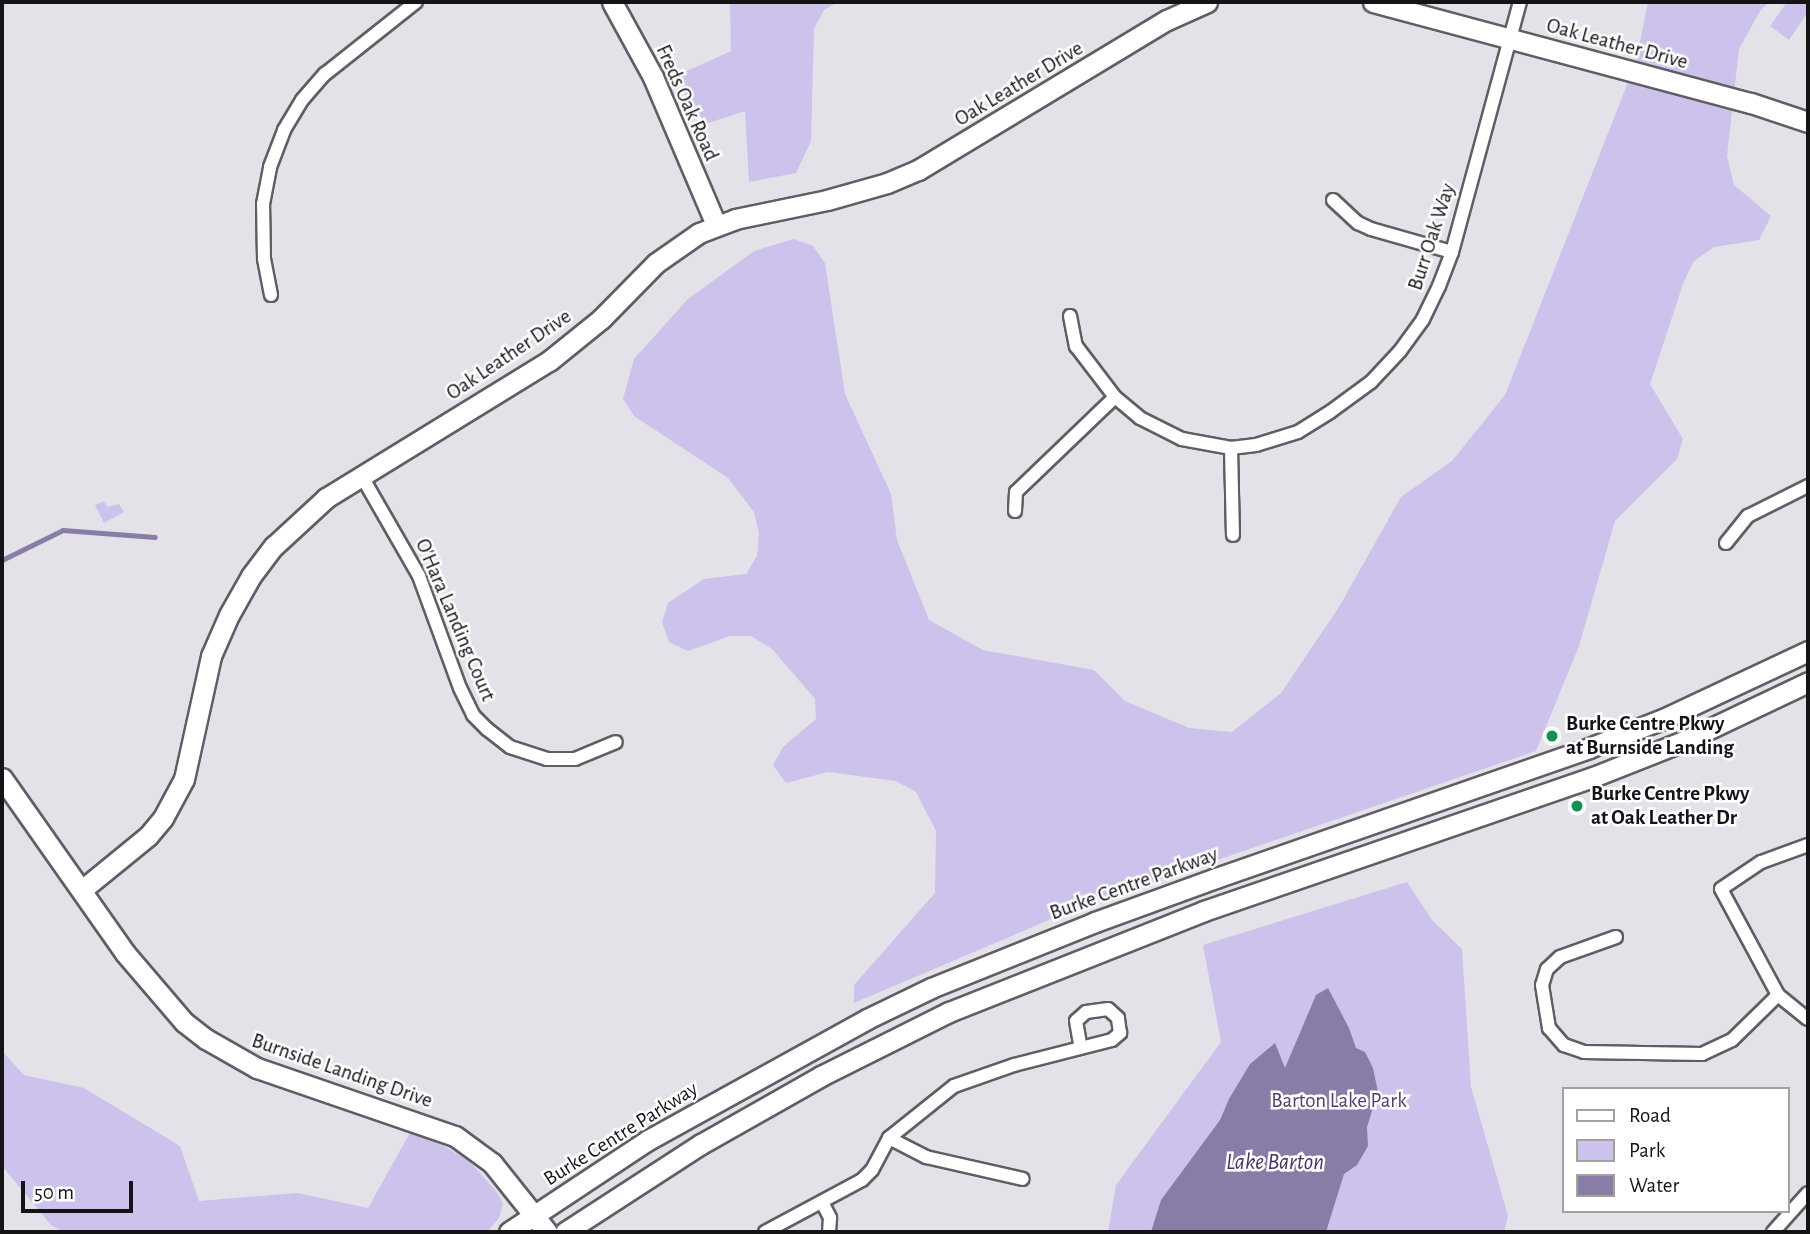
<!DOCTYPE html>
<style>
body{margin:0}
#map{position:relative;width:1810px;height:1234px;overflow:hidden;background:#e3e2e8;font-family:"Alegreya Sans",sans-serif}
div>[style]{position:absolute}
.green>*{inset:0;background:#cdc2eb}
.water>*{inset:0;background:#897da7}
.stream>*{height:4.5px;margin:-2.25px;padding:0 2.25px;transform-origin:2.25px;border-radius:2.25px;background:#897da7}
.roads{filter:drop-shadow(2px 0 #605e64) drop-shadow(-2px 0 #605e64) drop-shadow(0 2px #605e64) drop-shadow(0 -2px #605e64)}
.street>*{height:12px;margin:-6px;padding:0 6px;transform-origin:6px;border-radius:6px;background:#fff}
.secondary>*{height:19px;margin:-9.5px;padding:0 9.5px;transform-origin:9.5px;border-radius:9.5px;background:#fff}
.dots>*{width:19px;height:19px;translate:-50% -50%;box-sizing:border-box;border:4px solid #fff;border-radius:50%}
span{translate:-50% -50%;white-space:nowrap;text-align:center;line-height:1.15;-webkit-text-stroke:5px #fff;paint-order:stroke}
.street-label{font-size:21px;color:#141316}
.poi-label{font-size:21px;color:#141316;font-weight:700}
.left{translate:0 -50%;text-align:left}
.park-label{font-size:21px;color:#513e76}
.water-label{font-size:23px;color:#46336a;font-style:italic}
.frame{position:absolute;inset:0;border:4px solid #141316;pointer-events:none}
.legend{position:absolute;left:1562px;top:1087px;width:228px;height:126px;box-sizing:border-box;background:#fff;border:2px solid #a1a1a2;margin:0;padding:9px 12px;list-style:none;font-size:21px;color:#141316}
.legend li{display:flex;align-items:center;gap:14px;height:35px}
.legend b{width:35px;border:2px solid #a1a1a2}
.scale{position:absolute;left:21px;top:1181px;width:112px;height:32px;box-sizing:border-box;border:4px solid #141316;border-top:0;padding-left:9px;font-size:21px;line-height:24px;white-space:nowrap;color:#141316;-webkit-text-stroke:5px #fff;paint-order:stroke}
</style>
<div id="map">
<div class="green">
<i style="clip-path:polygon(730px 2px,838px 2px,824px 10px,814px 29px,811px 141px,796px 173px,749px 182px,745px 111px,705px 124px,674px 77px,731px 51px)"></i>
<i style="clip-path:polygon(1648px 2px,1769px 2px,1760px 11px,1739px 49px,1727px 156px,1734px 185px,1771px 216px,1759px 240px,1714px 247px,1694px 261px,1684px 281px,1650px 384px,1683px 439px,1677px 459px,1615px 521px,1579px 646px,1536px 751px,1077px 908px,854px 1003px,854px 985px,935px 893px,936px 831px,916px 792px,896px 781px,828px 772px,786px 783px,773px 765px,783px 747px,816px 719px,815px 699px,772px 649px,751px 636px,730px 636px,688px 651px,669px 642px,662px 622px,668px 603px,704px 579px,746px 574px,757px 556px,759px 533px,754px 512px,728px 478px,634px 416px,623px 399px,634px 359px,688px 299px,754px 251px,794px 239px,813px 246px,825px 263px,845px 394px,891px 494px,897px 540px,929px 620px,983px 650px,1094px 670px,1125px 701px,1189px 728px,1232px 732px,1281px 693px,1339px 607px,1401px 497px,1452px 461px,1505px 395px,1636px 62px)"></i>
<i style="clip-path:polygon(1787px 2px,1808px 2px,1808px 12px,1789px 40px,1770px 26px)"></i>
<i style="clip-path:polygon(104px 501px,107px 507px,119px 504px,124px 512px,104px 523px,95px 505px)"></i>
<i style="clip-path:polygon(1407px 882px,1432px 920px,1462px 949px,1471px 1087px,1508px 1216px,1504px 1232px,1108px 1232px,1116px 1185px,1221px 1042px,1203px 945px)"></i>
<i style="clip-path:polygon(2px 1051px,24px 1075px,84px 1088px,180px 1146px,199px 1201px,297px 1193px,368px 1208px,410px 1133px,444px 1146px,470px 1162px,497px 1192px,503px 1204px,499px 1218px,487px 1232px,66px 1232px,52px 1226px,2px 1166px)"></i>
</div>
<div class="water">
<i style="clip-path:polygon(1328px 988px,1349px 1028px,1356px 1048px,1365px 1052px,1373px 1068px,1378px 1092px,1367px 1127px,1368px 1146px,1357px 1165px,1344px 1174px,1326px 1232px,1151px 1232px,1161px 1200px,1220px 1120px,1229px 1099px,1250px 1064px,1275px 1043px,1285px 1068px,1316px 995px)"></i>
</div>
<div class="stream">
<i style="left:2px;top:560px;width:68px;rotate:-26.2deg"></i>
<i style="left:63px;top:530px;width:92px;rotate:4.4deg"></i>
</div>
<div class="roads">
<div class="street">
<i style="left:1333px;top:200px;width:34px;rotate:43deg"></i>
<i style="left:1358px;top:223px;width:14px;rotate:25deg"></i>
<i style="left:1371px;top:229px;width:84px;rotate:15.9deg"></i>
<i style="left:271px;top:295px;width:37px;rotate:-101deg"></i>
<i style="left:264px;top:259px;width:55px;rotate:-91deg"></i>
<i style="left:263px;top:204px;width:38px;rotate:-79deg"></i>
<i style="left:270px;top:167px;width:40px;rotate:-69deg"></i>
<i style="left:284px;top:130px;width:35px;rotate:-59deg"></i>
<i style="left:302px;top:100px;width:35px;rotate:-49deg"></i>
<i style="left:325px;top:74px;width:116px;rotate:-38.4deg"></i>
<i style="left:1070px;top:316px;width:31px;rotate:79deg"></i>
<i style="left:1076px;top:346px;width:64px;rotate:52.6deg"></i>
<i style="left:1115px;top:397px;width:33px;rotate:40deg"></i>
<i style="left:1140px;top:418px;width:47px;rotate:26.6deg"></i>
<i style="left:1182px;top:439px;width:50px;rotate:10.4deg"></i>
<i style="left:1231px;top:448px;width:25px;rotate:-7deg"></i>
<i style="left:1256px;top:445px;width:44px;rotate:-17.2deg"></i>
<i style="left:1298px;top:432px;width:38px;rotate:-32deg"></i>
<i style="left:1330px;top:412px;width:51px;rotate:-36.2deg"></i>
<i style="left:1371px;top:382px;width:42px;rotate:-46.9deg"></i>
<i style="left:1400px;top:351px;width:39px;rotate:-54deg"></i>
<i style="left:1423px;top:319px;width:37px;rotate:-64deg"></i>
<i style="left:1439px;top:286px;width:36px;rotate:-69deg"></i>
<i style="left:1452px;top:252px;width:259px;rotate:-74.8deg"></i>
<i style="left:1231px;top:448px;width:87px;rotate:88.7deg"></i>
<i style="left:361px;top:475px;width:116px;rotate:60.1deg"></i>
<i style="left:419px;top:576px;width:119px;rotate:69.9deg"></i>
<i style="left:460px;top:688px;width:30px;rotate:64deg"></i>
<i style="left:473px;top:715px;width:20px;rotate:45deg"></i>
<i style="left:487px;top:729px;width:29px;rotate:38deg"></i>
<i style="left:510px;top:747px;width:39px;rotate:18deg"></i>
<i style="left:547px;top:759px;width:28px"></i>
<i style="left:575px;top:759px;width:44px;rotate:-22.5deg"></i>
<i style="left:1015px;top:511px;width:19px;rotate:-87deg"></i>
<i style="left:1016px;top:492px;width:137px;rotate:-43.8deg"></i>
<i style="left:1726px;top:543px;width:35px;rotate:-51deg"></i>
<i style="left:1748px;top:516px;width:67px;rotate:-26.6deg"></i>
<i style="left:1808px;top:845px;width:50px;rotate:160.1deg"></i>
<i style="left:1761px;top:862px;width:48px;rotate:146deg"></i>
<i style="left:1721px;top:889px;width:120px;rotate:61.7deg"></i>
<i style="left:1778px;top:995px;width:38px;rotate:39deg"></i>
<i style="left:1616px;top:937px;width:59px;rotate:160.3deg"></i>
<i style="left:1560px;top:957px;width:18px;rotate:137deg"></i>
<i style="left:1547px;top:969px;width:17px;rotate:107deg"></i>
<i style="left:1542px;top:985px;width:44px;rotate:80.8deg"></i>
<i style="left:1549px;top:1028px;width:23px;rotate:49deg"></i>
<i style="left:1564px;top:1045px;width:21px;rotate:19deg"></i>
<i style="left:1584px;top:1052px;width:118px;rotate:1deg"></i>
<i style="left:1702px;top:1054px;width:33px;rotate:-25deg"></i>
<i style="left:1732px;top:1040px;width:64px;rotate:-44.4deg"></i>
<i style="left:889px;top:1138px;width:42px;rotate:27.2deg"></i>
<i style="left:926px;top:1157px;width:99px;rotate:12.8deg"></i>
<i style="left:822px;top:1202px;width:18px;rotate:63deg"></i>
<i style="left:830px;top:1218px;width:14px;rotate:94deg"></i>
<i style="left:765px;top:1232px;width:110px;rotate:-28.2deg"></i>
<i style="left:862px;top:1180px;width:14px;rotate:-45deg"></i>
<i style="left:872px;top:1170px;width:36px;rotate:-62deg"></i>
<i style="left:889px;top:1138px;width:83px;rotate:-38.7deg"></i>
<i style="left:954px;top:1086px;width:64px;rotate:-19.3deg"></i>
<i style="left:1014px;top:1065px;width:101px;rotate:-14.3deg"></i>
<i style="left:1112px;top:1040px;width:11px;rotate:-41deg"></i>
<i style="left:1120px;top:1033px;width:15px;rotate:-98deg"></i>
<i style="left:1118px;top:1018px;width:13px;rotate:-138deg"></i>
<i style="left:1108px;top:1009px;width:22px;rotate:172deg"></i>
<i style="left:1086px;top:1012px;width:13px;rotate:138deg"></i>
<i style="left:1076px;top:1021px;width:27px;rotate:80deg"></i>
<i style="left:1773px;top:1232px;width:52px;rotate:-48.1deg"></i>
</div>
<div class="secondary">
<i style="left:612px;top:2px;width:85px;rotate:61.3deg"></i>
<i style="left:653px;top:77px;width:161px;rotate:66.9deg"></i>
<i style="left:1373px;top:2px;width:391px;rotate:15deg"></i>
<i style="left:1751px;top:103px;width:60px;rotate:18.4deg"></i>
<i style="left:2px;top:778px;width:214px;rotate:54.9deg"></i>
<i style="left:125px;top:953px;width:91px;rotate:49.5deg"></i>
<i style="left:184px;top:1022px;width:28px;rotate:38deg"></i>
<i style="left:206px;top:1039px;width:59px;rotate:29.6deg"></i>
<i style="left:257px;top:1068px;width:209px;rotate:19deg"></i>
<i style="left:455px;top:1136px;width:46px;rotate:36.1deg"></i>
<i style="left:492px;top:1163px;width:88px;rotate:51.4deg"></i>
<i style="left:83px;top:889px;width:84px;rotate:-39.2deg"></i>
<i style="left:148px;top:836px;width:23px;rotate:-50deg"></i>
<i style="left:163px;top:818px;width:44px;rotate:-61.7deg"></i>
<i style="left:184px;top:779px;width:126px;rotate:-77.6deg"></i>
<i style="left:211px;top:656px;width:45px;rotate:-66.3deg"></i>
<i style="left:229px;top:615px;width:45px;rotate:-60.6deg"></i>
<i style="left:251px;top:576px;width:38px;rotate:-53deg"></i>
<i style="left:274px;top:546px;width:71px;rotate:-42.7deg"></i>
<i style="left:326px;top:498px;width:262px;rotate:-31.6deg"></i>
<i style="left:549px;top:361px;width:67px;rotate:-38.9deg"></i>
<i style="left:601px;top:319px;width:78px;rotate:-45.5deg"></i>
<i style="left:656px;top:263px;width:52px;rotate:-34.9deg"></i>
<i style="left:699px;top:233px;width:39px;rotate:-21deg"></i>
<i style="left:735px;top:219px;width:94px;rotate:-11.7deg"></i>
<i style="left:827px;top:200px;width:62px;rotate:-15.8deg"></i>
<i style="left:887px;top:183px;width:34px;rotate:-23deg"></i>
<i style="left:918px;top:170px;width:291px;rotate:-31.1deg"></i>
<i style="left:1167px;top:20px;width:44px;rotate:-24.2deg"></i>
<i style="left:509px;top:1232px;width:167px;rotate:-33.5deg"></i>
<i style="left:648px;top:1140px;width:250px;rotate:-28.9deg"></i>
<i style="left:867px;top:1019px;width:71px;rotate:-25.8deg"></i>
<i style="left:931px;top:988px;width:177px;rotate:-21.9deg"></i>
<i style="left:1095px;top:922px;width:129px;rotate:-20deg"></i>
<i style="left:1216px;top:878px;width:395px;rotate:-19.2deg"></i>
<i style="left:1589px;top:748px;width:79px;rotate:-21.4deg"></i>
<i style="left:1663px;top:719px;width:160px;rotate:-25.1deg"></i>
<i style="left:565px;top:1232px;width:162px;rotate:-32.9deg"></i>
<i style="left:701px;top:1144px;width:138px;rotate:-29.5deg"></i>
<i style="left:821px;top:1076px;width:143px;rotate:-26.6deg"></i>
<i style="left:949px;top:1012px;width:274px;rotate:-21.6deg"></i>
<i style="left:1204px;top:911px;width:411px;rotate:-19deg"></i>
<i style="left:1593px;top:777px;width:98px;rotate:-21.6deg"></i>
<i style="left:1684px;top:741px;width:137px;rotate:-25.4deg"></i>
</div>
</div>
<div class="dots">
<i style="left:1552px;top:736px;background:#119452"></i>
<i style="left:1577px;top:806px;background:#119452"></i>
</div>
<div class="street-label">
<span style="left:1617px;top:44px;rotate:15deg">Oak Leather Drive</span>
<span style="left:1019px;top:84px;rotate:-31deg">Oak Leather Drive</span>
<span style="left:687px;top:103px;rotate:66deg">Freds Oak Road</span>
<span style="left:1432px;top:237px;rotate:-72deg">Burr Oak Way</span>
<span style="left:509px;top:355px;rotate:-34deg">Oak Leather Drive</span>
<span style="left:455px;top:620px;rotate:67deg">O'Hara Landing Court</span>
<span style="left:1134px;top:884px;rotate:-20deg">Burke Centre Parkway</span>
<span style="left:342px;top:1071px;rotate:19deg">Burnside Landing Drive</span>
<span style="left:621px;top:1134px;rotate:-32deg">Burke Centre Parkway</span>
</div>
<div class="poi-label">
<span class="left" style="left:1566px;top:736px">Burke Centre Pkwy<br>at Burnside Landing</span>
<span class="left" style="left:1591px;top:806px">Burke Centre Pkwy<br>at Oak Leather Dr</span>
</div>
<div class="park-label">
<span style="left:1339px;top:1101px">Barton Lake Park</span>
</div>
<div class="water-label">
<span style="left:1275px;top:1163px">Lake Barton</span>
</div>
<div class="frame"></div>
<ul class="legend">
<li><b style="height:9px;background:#fff"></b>Road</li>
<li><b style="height:19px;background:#cdc2eb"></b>Park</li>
<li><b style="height:19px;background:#897da7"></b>Water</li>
</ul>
<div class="scale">50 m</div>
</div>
